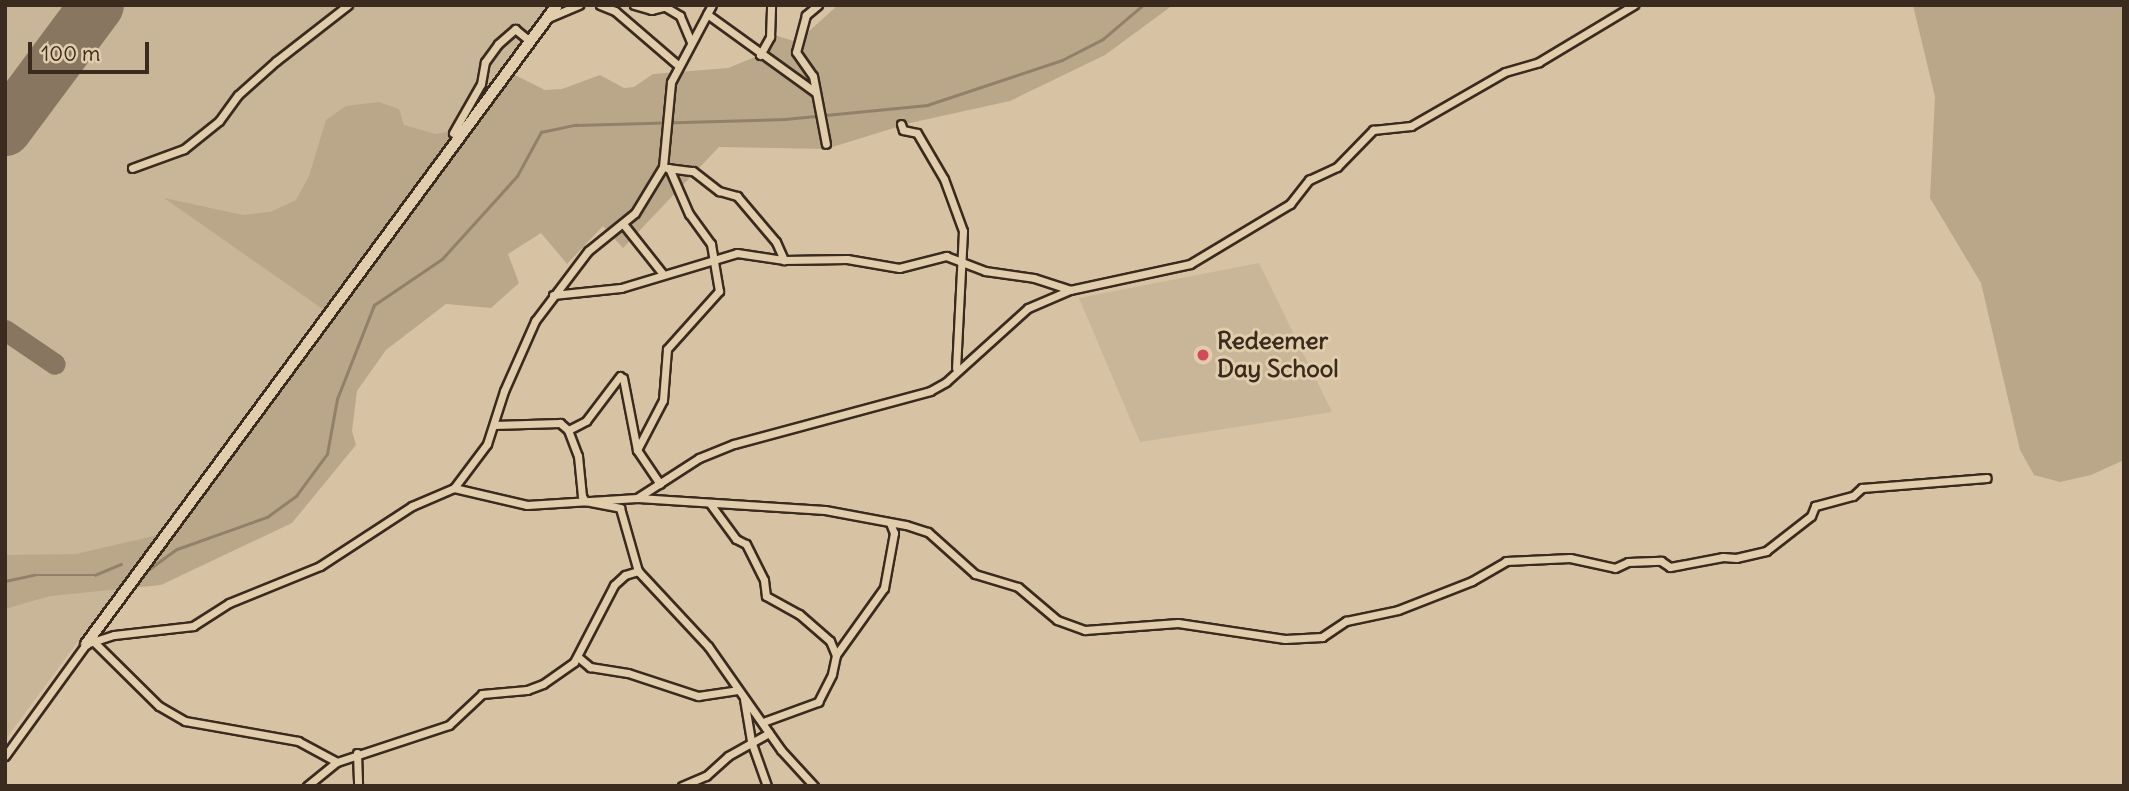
<!DOCTYPE html>
<style>
body{margin:0}
#map{position:relative;width:2129px;height:791px;overflow:hidden;background:#d7c3a4;font-family:Delius,sans-serif}
div>[style]{position:absolute}
.built>*{inset:0;background:#c9b597}
.green>*{inset:0;background:#baa78a}
.stream>*{height:2.5px;margin:-1.25px;padding:0 1.25px;transform-origin:1.25px;border-radius:1.25px;background:#928069}
.taxiway>*{height:21px;margin:-10.5px;padding:0 10.5px;transform-origin:10.5px;border-radius:10.5px;background:#897661}
.runway>*{height:54px;margin:-27px;padding:0 27px;transform-origin:27px;border-radius:27px;background:#897661}
.roads{filter:drop-shadow(2px 0 #3b2a1e) drop-shadow(-2px 0 #3b2a1e) drop-shadow(0 2px #3b2a1e) drop-shadow(0 -2px #3b2a1e)}
.street>*{height:7px;margin:-3.5px;padding:0 3.5px;transform-origin:3.5px;border-radius:3.5px;background:#e1cdac}
.primary>*{height:10px;margin:-5px;padding:0 5px;transform-origin:5px;border-radius:5px;background:#e1cdac}
.dots>*{width:19px;height:19px;translate:-50% -50%;box-sizing:border-box;border:4px solid #e1cdac;border-radius:50%}
span{translate:-50% -50%;white-space:nowrap;text-align:center;line-height:1.15;-webkit-text-stroke:6px #e1cdac;paint-order:stroke}
.poi-label{font-size:24px;color:#3b2a1e;font-weight:700}
.left{translate:0 -50%;text-align:left}
.frame{position:absolute;inset:0;border:7px solid #3b2a1e;pointer-events:none}
.scale{position:absolute;left:28px;top:42px;width:121px;height:32px;box-sizing:border-box;border:4px solid #3b2a1e;border-top:0;padding-left:9px;font-size:21px;line-height:24px;white-space:nowrap;color:#3b2a1e;-webkit-text-stroke:5px #e1cdac;paint-order:stroke}
</style>
<div id="map">
<div class="built">
<i style="clip-path:polygon(5px 5px,549px 5px,5px 740px)"></i>
<i style="clip-path:polygon(1259px 263px,1332px 412px,1140px 442px,1079px 298px)"></i>
</div>
<div class="green">
<i style="clip-path:polygon(838px 5px,1173px 5px,1105px 55px,1010px 101px,910px 123px,826px 149px,719px 147px,623px 248px,603px 226px,567px 264px,541px 233px,508px 254px,519px 283px,491px 308px,446px 304px,386px 350px,357px 391px,352px 431px,356px 445px,292px 523px,161px 585px,50px 596px,5px 609px,5px 555px,76px 554px,158px 535px,324px 310px,164px 198px,243px 215px,270px 212px,296px 200px,309px 176px,326px 120px,346px 106px,379px 102px,399px 109px,404px 125px,436px 134px,458px 130px,503px 69px,545px 90px,562px 89px,600px 75px,624px 88px,634px 87px,653px 74px,728px 68px,755px 57px,771px 34px,797px 42px)"></i>
<i style="clip-path:polygon(1913px 5px,2124px 5px,2124px 460px,2091px 475px,2060px 482px,2034px 475px,2020px 450px,1981px 283px,1930px 198px,1935px 97px)"></i>
</div>
<div class="stream">
<i style="left:145px;top:572px;width:39px;rotate:-36deg"></i>
<i style="left:177px;top:549px;width:96px;rotate:-19.6deg"></i>
<i style="left:267px;top:517px;width:36px;rotate:-36deg"></i>
<i style="left:296px;top:496px;width:52px;rotate:-53.6deg"></i>
<i style="left:327px;top:454px;width:56px;rotate:-79.7deg"></i>
<i style="left:337px;top:399px;width:101px;rotate:-68.5deg"></i>
<i style="left:374px;top:305px;width:82px;rotate:-34.1deg"></i>
<i style="left:442px;top:259px;width:112px;rotate:-47.9deg"></i>
<i style="left:517px;top:176px;width:50px;rotate:-61.4deg"></i>
<i style="left:541px;top:132px;width:35px;rotate:-12deg"></i>
<i style="left:575px;top:125px;width:210px;rotate:-1.6deg"></i>
<i style="left:785px;top:119px;width:143px;rotate:-5.6deg"></i>
<i style="left:927px;top:105px;width:142px;rotate:-18.4deg"></i>
<i style="left:1062px;top:60px;width:46px;rotate:-27.1deg"></i>
<i style="left:1103px;top:39px;width:52px;rotate:-40.4deg"></i>
<i style="left:5px;top:581px;width:30px;rotate:-12deg"></i>
<i style="left:34px;top:575px;width:61px"></i>
<i style="left:95px;top:575px;width:28px;rotate:-23deg"></i>
</div>
<div class="taxiway">
<i style="left:5px;top:330px;width:60px;rotate:34.2deg"></i>
</div>
<div class="runway">
<i style="left:5px;top:129px;width:154px;rotate:-53.4deg"></i>
</div>
<div class="roads">
<div class="street">
<i style="left:600px;top:5px;width:16px;rotate:22deg"></i>
<i style="left:615px;top:11px;width:84px;rotate:40.7deg"></i>
<i style="left:634px;top:5px;width:18px;rotate:16deg"></i>
<i style="left:651px;top:10px;width:16px;rotate:-14deg"></i>
<i style="left:662px;top:5px;width:21px;rotate:31deg"></i>
<i style="left:680px;top:16px;width:28px;rotate:67deg"></i>
<i style="left:818px;top:5px;width:16px;rotate:140deg"></i>
<i style="left:806px;top:15px;width:38px;rotate:105deg"></i>
<i style="left:796px;top:52px;width:29px;rotate:55deg"></i>
<i style="left:813px;top:76px;width:69px;rotate:79.2deg"></i>
<i style="left:707px;top:14px;width:133px;rotate:35.8deg"></i>
<i style="left:548px;top:18px;width:34px;rotate:-23deg"></i>
<i style="left:760px;top:55px;width:21px;rotate:-61deg"></i>
<i style="left:770px;top:37px;width:32px;rotate:-88deg"></i>
<i style="left:901px;top:124px;width:6px;rotate:72deg"></i>
<i style="left:903px;top:130px;width:14px;rotate:12deg"></i>
<i style="left:917px;top:133px;width:53px;rotate:59.6deg"></i>
<i style="left:944px;top:179px;width:55px;rotate:69.9deg"></i>
<i style="left:963px;top:231px;width:137px;rotate:92.9deg"></i>
<i style="left:453px;top:133px;width:56px;rotate:-60.3deg"></i>
<i style="left:481px;top:84px;width:22px;rotate:-80deg"></i>
<i style="left:485px;top:62px;width:22px;rotate:-54deg"></i>
<i style="left:498px;top:44px;width:23px;rotate:-41deg"></i>
<i style="left:515px;top:29px;width:13px;rotate:39deg"></i>
<i style="left:132px;top:168px;width:55px;rotate:-20.1deg"></i>
<i style="left:184px;top:149px;width:45px;rotate:-38.7deg"></i>
<i style="left:219px;top:121px;width:32px;rotate:-54deg"></i>
<i style="left:238px;top:95px;width:51px;rotate:-41.8deg"></i>
<i style="left:276px;top:61px;width:91px;rotate:-37.9deg"></i>
<i style="left:667px;top:168px;width:26px;rotate:7deg"></i>
<i style="left:693px;top:171px;width:33px;rotate:38deg"></i>
<i style="left:719px;top:191px;width:19px;rotate:16deg"></i>
<i style="left:737px;top:196px;width:60px;rotate:49.7deg"></i>
<i style="left:776px;top:242px;width:20px;rotate:66deg"></i>
<i style="left:624px;top:225px;width:63px;rotate:51.5deg"></i>
<i style="left:553px;top:295px;width:68px;rotate:-5.9deg"></i>
<i style="left:621px;top:288px;width:121px;rotate:-16.8deg"></i>
<i style="left:737px;top:253px;width:48px;rotate:8.5deg"></i>
<i style="left:784px;top:260px;width:63px;rotate:-0.9deg"></i>
<i style="left:847px;top:259px;width:53px;rotate:9.8deg"></i>
<i style="left:899px;top:268px;width:49px;rotate:-14.3deg"></i>
<i style="left:946px;top:256px;width:42px;rotate:21deg"></i>
<i style="left:985px;top:271px;width:49px;rotate:8.1deg"></i>
<i style="left:1034px;top:278px;width:38px;rotate:18deg"></i>
<i style="left:620px;top:376px;width:56px;rotate:127.1deg"></i>
<i style="left:586px;top:421px;width:20px;rotate:153deg"></i>
<i style="left:568px;top:430px;width:28px;rotate:69deg"></i>
<i style="left:578px;top:456px;width:40px;rotate:84.3deg"></i>
<i style="left:582px;top:496px;width:6px;rotate:59deg"></i>
<i style="left:585px;top:501px;width:36px;rotate:11deg"></i>
<i style="left:620px;top:508px;width:66px;rotate:74.1deg"></i>
<i style="left:638px;top:571px;width:103px;rotate:47deg"></i>
<i style="left:708px;top:646px;width:127px;rotate:54.9deg"></i>
<i style="left:781px;top:750px;width:49px;rotate:47.5deg"></i>
<i style="left:623px;top:378px;width:73px;rotate:79deg"></i>
<i style="left:637px;top:450px;width:41px;rotate:55.9deg"></i>
<i style="left:494px;top:425px;width:66px;rotate:-1.7deg"></i>
<i style="left:560px;top:423px;width:11px;rotate:41deg"></i>
<i style="left:637px;top:450px;width:56px;rotate:-62.5deg"></i>
<i style="left:663px;top:400px;width:51px;rotate:-85.5deg"></i>
<i style="left:667px;top:349px;width:78px;rotate:-48.1deg"></i>
<i style="left:719px;top:291px;width:48px;rotate:-99.7deg"></i>
<i style="left:711px;top:244px;width:37px;rotate:-126deg"></i>
<i style="left:689px;top:214px;width:50px;rotate:-113.5deg"></i>
<i style="left:454px;top:488px;width:55px;rotate:-53.1deg"></i>
<i style="left:487px;top:444px;width:56px;rotate:-72.2deg"></i>
<i style="left:504px;top:391px;width:77px;rotate:-66.1deg"></i>
<i style="left:535px;top:321px;width:88px;rotate:-52.9deg"></i>
<i style="left:588px;top:251px;width:60px;rotate:-39deg"></i>
<i style="left:635px;top:213px;width:54px;rotate:-58.7deg"></i>
<i style="left:663px;top:167px;width:85px;rotate:-84.6deg"></i>
<i style="left:671px;top:82px;width:87px;rotate:-62deg"></i>
<i style="left:638px;top:498px;width:187px;rotate:3.7deg"></i>
<i style="left:825px;top:510px;width:82px;rotate:10.5deg"></i>
<i style="left:906px;top:525px;width:23px;rotate:18deg"></i>
<i style="left:928px;top:532px;width:63px;rotate:41.8deg"></i>
<i style="left:975px;top:574px;width:45px;rotate:16.8deg"></i>
<i style="left:1018px;top:587px;width:51px;rotate:40.2deg"></i>
<i style="left:1057px;top:620px;width:30px;rotate:20deg"></i>
<i style="left:1085px;top:630px;width:93px;rotate:-4.3deg"></i>
<i style="left:1178px;top:623px;width:108px;rotate:8.5deg"></i>
<i style="left:1285px;top:639px;width:37px;rotate:-3deg"></i>
<i style="left:1322px;top:637px;width:29px;rotate:-34deg"></i>
<i style="left:1346px;top:621px;width:53px;rotate:-11.9deg"></i>
<i style="left:1398px;top:610px;width:79px;rotate:-21.4deg"></i>
<i style="left:1472px;top:581px;width:39px;rotate:-30deg"></i>
<i style="left:1506px;top:561px;width:64px;rotate:-2.7deg"></i>
<i style="left:1570px;top:558px;width:46px;rotate:12.5deg"></i>
<i style="left:1615px;top:568px;width:14px;rotate:-25deg"></i>
<i style="left:1628px;top:562px;width:33px;rotate:-2deg"></i>
<i style="left:1661px;top:561px;width:11px;rotate:34deg"></i>
<i style="left:1670px;top:567px;width:54px;rotate:-10.7deg"></i>
<i style="left:1723px;top:557px;width:13px;rotate:4deg"></i>
<i style="left:1736px;top:558px;width:31px;rotate:-13deg"></i>
<i style="left:1766px;top:551px;width:57px;rotate:-37.9deg"></i>
<i style="left:1811px;top:516px;width:11px;rotate:-68deg"></i>
<i style="left:1815px;top:506px;width:39px;rotate:-15deg"></i>
<i style="left:1853px;top:496px;width:12px;rotate:-42deg"></i>
<i style="left:1862px;top:488px;width:125px;rotate:-4.6deg"></i>
<i style="left:711px;top:505px;width:42px;rotate:53.7deg"></i>
<i style="left:736px;top:539px;width:11px;rotate:27deg"></i>
<i style="left:746px;top:544px;width:40px;rotate:63.4deg"></i>
<i style="left:764px;top:580px;width:16px;rotate:83deg"></i>
<i style="left:766px;top:596px;width:38px;rotate:29deg"></i>
<i style="left:799px;top:614px;width:41px;rotate:41.1deg"></i>
<i style="left:830px;top:641px;width:15px;rotate:67deg"></i>
<i style="left:94px;top:642px;width:91px;rotate:44.6deg"></i>
<i style="left:159px;top:706px;width:30px;rotate:30deg"></i>
<i style="left:185px;top:721px;width:115px;rotate:10deg"></i>
<i style="left:298px;top:741px;width:44px;rotate:28.3deg"></i>
<i style="left:578px;top:657px;width:16px;rotate:40deg"></i>
<i style="left:590px;top:667px;width:38px;rotate:9deg"></i>
<i style="left:628px;top:673px;width:74px;rotate:18.2deg"></i>
<i style="left:698px;top:696px;width:40px;rotate:-8.5deg"></i>
<i style="left:744px;top:699px;width:43px;rotate:80.5deg"></i>
<i style="left:751px;top:741px;width:48px;rotate:70.4deg"></i>
<i style="left:763px;top:722px;width:59px;rotate:-20deg"></i>
<i style="left:818px;top:702px;width:31px;rotate:-63deg"></i>
<i style="left:832px;top:674px;width:19px;rotate:-78deg"></i>
<i style="left:836px;top:655px;width:82px;rotate:-54.4deg"></i>
<i style="left:884px;top:588px;width:56px;rotate:-79.7deg"></i>
<i style="left:894px;top:533px;width:11px;rotate:-112deg"></i>
<i style="left:357px;top:753px;width:33px;rotate:88deg"></i>
<i style="left:5px;top:756px;width:138px;rotate:-54.1deg"></i>
<i style="left:86px;top:644px;width:29px;rotate:-18deg"></i>
<i style="left:114px;top:635px;width:80px;rotate:-6.5deg"></i>
<i style="left:193px;top:626px;width:43px;rotate:-32.6deg"></i>
<i style="left:229px;top:603px;width:98px;rotate:-22.1deg"></i>
<i style="left:320px;top:566px;width:110px;rotate:-33.1deg"></i>
<i style="left:412px;top:506px;width:46px;rotate:-23.2deg"></i>
<i style="left:454px;top:488px;width:75px;rotate:13.1deg"></i>
<i style="left:527px;top:505px;width:110px;rotate:-3.6deg"></i>
<i style="left:637px;top:498px;width:74px;rotate:-32.8deg"></i>
<i style="left:699px;top:458px;width:38px;rotate:-22deg"></i>
<i style="left:734px;top:444px;width:203px;rotate:-15.1deg"></i>
<i style="left:930px;top:391px;width:18px;rotate:-29deg"></i>
<i style="left:946px;top:382px;width:110px;rotate:-42.1deg"></i>
<i style="left:1028px;top:308px;width:46px;rotate:-23.2deg"></i>
<i style="left:1070px;top:290px;width:123px;rotate:-12.2deg"></i>
<i style="left:1190px;top:264px;width:117px;rotate:-31deg"></i>
<i style="left:1290px;top:204px;width:31px;rotate:-52deg"></i>
<i style="left:1309px;top:180px;width:31px;rotate:-25deg"></i>
<i style="left:1337px;top:167px;width:52px;rotate:-45.8deg"></i>
<i style="left:1373px;top:130px;width:38px;rotate:-6deg"></i>
<i style="left:1411px;top:126px;width:108px;rotate:-29.9deg"></i>
<i style="left:1505px;top:72px;width:35px;rotate:-16deg"></i>
<i style="left:1539px;top:62px;width:111px;rotate:-31deg"></i>
<i style="left:307px;top:786px;width:38px;rotate:-39deg"></i>
<i style="left:337px;top:762px;width:118px;rotate:-18.3deg"></i>
<i style="left:449px;top:725px;width:45px;rotate:-43.2deg"></i>
<i style="left:482px;top:694px;width:45px;rotate:-5.1deg"></i>
<i style="left:527px;top:690px;width:17px;rotate:-21deg"></i>
<i style="left:543px;top:684px;width:38px;rotate:-35deg"></i>
<i style="left:574px;top:662px;width:87px;rotate:-62.5deg"></i>
<i style="left:614px;top:585px;width:15px;rotate:-42deg"></i>
<i style="left:625px;top:575px;width:14px;rotate:-17deg"></i>
<i style="left:682px;top:786px;width:26px;rotate:-23deg"></i>
<i style="left:706px;top:776px;width:30px;rotate:-42deg"></i>
<i style="left:728px;top:756px;width:47px;rotate:-29.3deg"></i>
</div>
<div class="primary">
<i style="left:86px;top:644px;width:794px;rotate:-53.61deg"></i>
</div>
</div>
<div class="dots">
<i style="left:1203px;top:355px;background:#d1495b"></i>
</div>
<div class="poi-label">
<span class="left" style="left:1217px;top:355px">Redeemer<br>Day School</span>
</div>
<div class="frame"></div>
<div class="scale">100 m</div>
</div>
